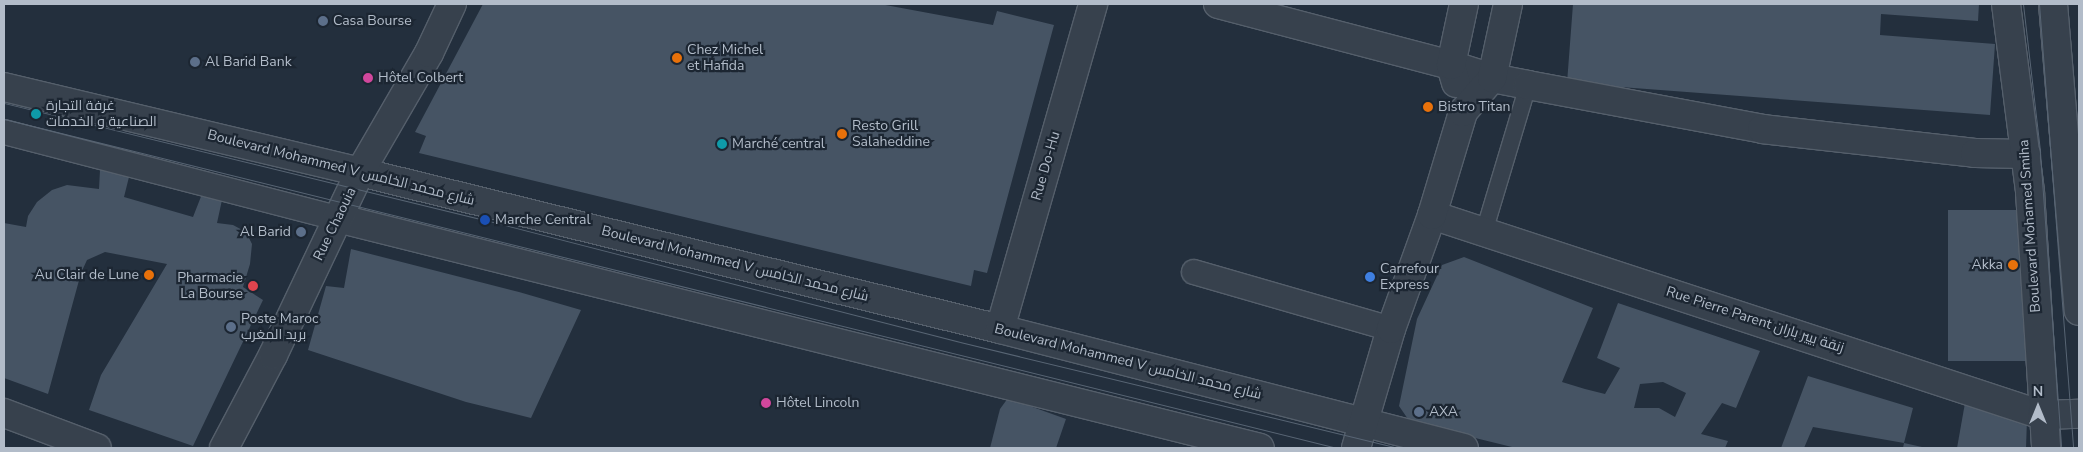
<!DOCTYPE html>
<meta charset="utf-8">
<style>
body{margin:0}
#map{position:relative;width:2083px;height:452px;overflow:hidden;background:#232f3d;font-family:"Nunito Sans",Cairo,sans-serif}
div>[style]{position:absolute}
.building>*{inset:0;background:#465464}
.roads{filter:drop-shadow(1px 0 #555f6b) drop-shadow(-1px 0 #555f6b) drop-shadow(0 1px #555f6b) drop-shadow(0 -1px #555f6b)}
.service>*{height:16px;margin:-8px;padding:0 8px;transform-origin:8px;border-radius:8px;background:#37414d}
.pedestrian>*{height:24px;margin:-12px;padding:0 12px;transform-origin:12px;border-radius:12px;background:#37414d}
.minor>*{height:28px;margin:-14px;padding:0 14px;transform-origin:14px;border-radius:14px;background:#37414d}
.tertiary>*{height:28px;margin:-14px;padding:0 14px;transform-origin:14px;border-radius:14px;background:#37414d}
.tram>*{height:1px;margin:-0.5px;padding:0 0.5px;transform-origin:0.5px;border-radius:0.5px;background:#586574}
.dots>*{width:14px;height:14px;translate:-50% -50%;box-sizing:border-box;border:2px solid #1c2632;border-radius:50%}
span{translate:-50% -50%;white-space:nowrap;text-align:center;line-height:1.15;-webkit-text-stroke:4.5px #1c2632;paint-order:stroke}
.poi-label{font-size:14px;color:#b2bcc9}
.left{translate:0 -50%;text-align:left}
.right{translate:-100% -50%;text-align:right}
.street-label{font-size:14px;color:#b2bcc9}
.frame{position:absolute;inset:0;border:5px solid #b2bcc9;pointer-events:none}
.north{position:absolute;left:2013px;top:382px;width:50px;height:50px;-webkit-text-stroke:4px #1c2632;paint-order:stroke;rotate:0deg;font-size:14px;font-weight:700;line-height:20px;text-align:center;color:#b2bcc9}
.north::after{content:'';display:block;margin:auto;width:18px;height:22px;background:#b2bcc9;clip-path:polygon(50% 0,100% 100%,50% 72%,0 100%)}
</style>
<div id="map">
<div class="building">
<i style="clip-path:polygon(483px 4px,880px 4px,993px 25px,997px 11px,1054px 25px,987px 273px,974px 270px,971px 286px,419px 153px,426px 136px,415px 132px)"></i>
<i style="clip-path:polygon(1573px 4px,1979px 4px,1978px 21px,1881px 14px,1880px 35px,1995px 44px,1990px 115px,1567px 83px)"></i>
<i style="clip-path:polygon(100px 170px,129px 177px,124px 197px,193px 217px,202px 194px,222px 200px,217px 223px,233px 225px,246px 232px,252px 244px,250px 264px,243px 287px,263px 300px,193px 446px,89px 410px,101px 375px,167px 264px,105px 252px,87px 260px,81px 273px,48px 394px,4px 378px,4px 223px,26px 227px,28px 216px,37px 202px,52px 190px,67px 185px,99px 189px)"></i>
<i style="clip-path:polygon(1948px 210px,2027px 210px,2027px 361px,1948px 361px)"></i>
<i style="clip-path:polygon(351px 249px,519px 292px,581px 310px,531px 418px,466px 402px,308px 350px,326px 286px,344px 288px)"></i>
<i style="clip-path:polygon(evenodd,1464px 257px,1593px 308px,1562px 382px,1585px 389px,1605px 394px,1620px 368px,1597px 358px,1618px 303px,1760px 351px,1736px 408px,1722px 403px,1701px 434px,1728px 441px,1725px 448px,1516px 448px,1410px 422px,1399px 406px,1417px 319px,1442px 265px,1464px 257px,1663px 382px,1686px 393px,1675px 417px,1659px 408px,1634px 408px,1640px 384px,1663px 382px)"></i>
<i style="clip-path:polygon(1808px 376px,1913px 408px,1904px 443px,1813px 427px,1804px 448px,1781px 448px)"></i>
<i style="clip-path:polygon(1008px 398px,1066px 419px,1056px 448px,990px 448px,1000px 409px)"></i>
<i style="clip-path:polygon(1965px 403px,2027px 419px,2026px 448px,1957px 448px)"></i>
<i style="clip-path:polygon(1904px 443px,1922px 447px,1922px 448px,1903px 448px)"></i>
</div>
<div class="roads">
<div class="service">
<i style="left:1484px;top:232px;width:153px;rotate:-73.3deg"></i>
</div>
<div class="pedestrian">
<i style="left:4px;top:132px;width:344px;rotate:14.5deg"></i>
<i style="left:1194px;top:272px;width:205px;rotate:16.1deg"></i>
</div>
<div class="minor">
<i style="left:1218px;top:4px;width:241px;rotate:14.7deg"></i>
<i style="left:1451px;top:65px;width:43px;rotate:17.6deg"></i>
<i style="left:1492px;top:78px;width:37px;rotate:11deg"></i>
<i style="left:1528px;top:85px;width:238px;rotate:10.6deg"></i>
<i style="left:1762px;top:129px;width:214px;rotate:6.4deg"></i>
<i style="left:1975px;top:153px;width:51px;rotate:1.1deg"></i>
<i style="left:1456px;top:83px;width:19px;rotate:-106deg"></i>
<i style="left:1451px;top:65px;width:62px;rotate:-78deg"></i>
<i style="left:4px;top:87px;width:366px;rotate:13.4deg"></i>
<i style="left:360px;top:172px;width:659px;rotate:13.78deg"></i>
<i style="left:1000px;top:329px;width:479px;rotate:14.4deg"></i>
<i style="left:1432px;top:215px;width:642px;rotate:18.15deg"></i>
<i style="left:2042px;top:415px;width:37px;rotate:-2deg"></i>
<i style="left:337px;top:218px;width:951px;rotate:13.99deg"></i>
<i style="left:1000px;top:329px;width:338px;rotate:-74deg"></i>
<i style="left:4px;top:413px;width:99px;rotate:20.6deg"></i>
<i style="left:224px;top:448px;width:105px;rotate:-62.2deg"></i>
<i style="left:273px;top:355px;width:203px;rotate:-64.6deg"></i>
<i style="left:360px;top:172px;width:138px;rotate:-59.9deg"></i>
<i style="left:429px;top:53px;width:54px;rotate:-64.9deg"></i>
<i style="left:1356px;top:448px;width:124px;rotate:-73.6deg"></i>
<i style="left:1391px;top:329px;width:121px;rotate:-70.2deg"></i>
<i style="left:1432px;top:215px;width:108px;rotate:-73.2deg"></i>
<i style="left:1463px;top:112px;width:45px;rotate:-49.5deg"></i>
<i style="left:1492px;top:78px;width:76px;rotate:-77.8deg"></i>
</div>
<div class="tertiary">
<i style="left:2006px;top:4px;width:190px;rotate:82.7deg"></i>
<i style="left:2030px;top:192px;width:256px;rotate:86.4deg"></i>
<i style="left:2053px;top:4px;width:308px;rotate:85.2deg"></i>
</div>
</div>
<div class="tram">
<i style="left:2023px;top:4px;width:149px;rotate:83.4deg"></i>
<i style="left:2040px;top:152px;width:297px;rotate:85.9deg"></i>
<i style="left:2039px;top:4px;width:445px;rotate:85.6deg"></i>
<i style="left:4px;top:103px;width:495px;rotate:13.7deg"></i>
<i style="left:485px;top:220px;width:490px;rotate:14.4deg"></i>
<i style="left:960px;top:342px;width:450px;rotate:13.6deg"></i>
<i style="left:4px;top:119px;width:1373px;rotate:13.86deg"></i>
</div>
<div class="dots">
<i style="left:323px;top:21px;background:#5c6f8a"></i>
<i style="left:677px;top:58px;background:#e8710a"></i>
<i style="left:195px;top:62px;background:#5c6f8a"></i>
<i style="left:368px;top:78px;background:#d1479c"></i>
<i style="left:1428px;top:107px;background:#e8710a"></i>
<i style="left:36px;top:114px;background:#0f9aa8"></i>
<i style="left:842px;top:134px;background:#e8710a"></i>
<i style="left:722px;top:144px;background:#0f9aa8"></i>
<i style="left:485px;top:220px;background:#1a4fb4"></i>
<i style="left:301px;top:232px;background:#5c6f8a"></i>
<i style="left:2013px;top:265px;background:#e8710a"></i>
<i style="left:149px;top:275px;background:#e8710a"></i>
<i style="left:1370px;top:277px;background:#3f7fe0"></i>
<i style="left:253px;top:286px;background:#e0444e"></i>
<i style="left:231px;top:327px;background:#5c6f8a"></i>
<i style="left:766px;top:403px;background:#d1479c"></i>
<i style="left:1419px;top:412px;background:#5c6f8a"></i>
</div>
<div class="poi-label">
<span class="left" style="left:333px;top:21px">Casa Bourse</span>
<span class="left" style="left:687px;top:58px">Chez Michel<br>et Hafida</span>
<span class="left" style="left:205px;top:62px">Al Barid Bank</span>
<span class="left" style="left:378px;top:78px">Hôtel Colbert</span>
<span class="left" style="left:46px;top:114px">غرفة التجارة<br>الصناعية و الخدمات</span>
<span class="left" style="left:1438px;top:107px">Bistro Titan</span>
<span class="left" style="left:852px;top:134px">Resto Grill<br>Salaheddine</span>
<span class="left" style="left:732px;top:144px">Marché central</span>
<span class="left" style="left:495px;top:220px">Marche Central</span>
<span class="right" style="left:291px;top:232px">Al Barid</span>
<span class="right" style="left:2003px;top:265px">Akka</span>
<span class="left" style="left:1380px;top:277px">Carrefour<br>Express</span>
<span class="right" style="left:139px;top:275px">Au Clair de Lune</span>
<span class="right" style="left:243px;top:286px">Pharmacie<br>La Bourse</span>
<span class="left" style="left:241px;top:327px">Poste Maroc<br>بريد المغرب</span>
<span class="left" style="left:776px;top:403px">Hôtel Lincoln</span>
<span class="left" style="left:1429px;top:412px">AXA</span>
</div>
<div class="street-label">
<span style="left:1046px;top:166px;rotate:-74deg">Rue Do-Hu</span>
<span style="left:341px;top:168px;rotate:14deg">Boulevard Mohammed V شارع محمد الخامس</span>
<span style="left:335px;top:224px;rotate:-64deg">Rue Chaouia</span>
<span style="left:2030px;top:226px;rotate:-94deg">Boulevard Mohamed Smiha</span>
<span style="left:735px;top:264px;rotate:14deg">Boulevard Mohammed V شارع محمد الخامس</span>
<span style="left:1755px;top:320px;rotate:18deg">Rue Pierre Parent زنقة بيير باران</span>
<span style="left:1128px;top:362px;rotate:14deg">Boulevard Mohammed V شارع محمد الخامس</span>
</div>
<div class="frame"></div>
<div class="north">N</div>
</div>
